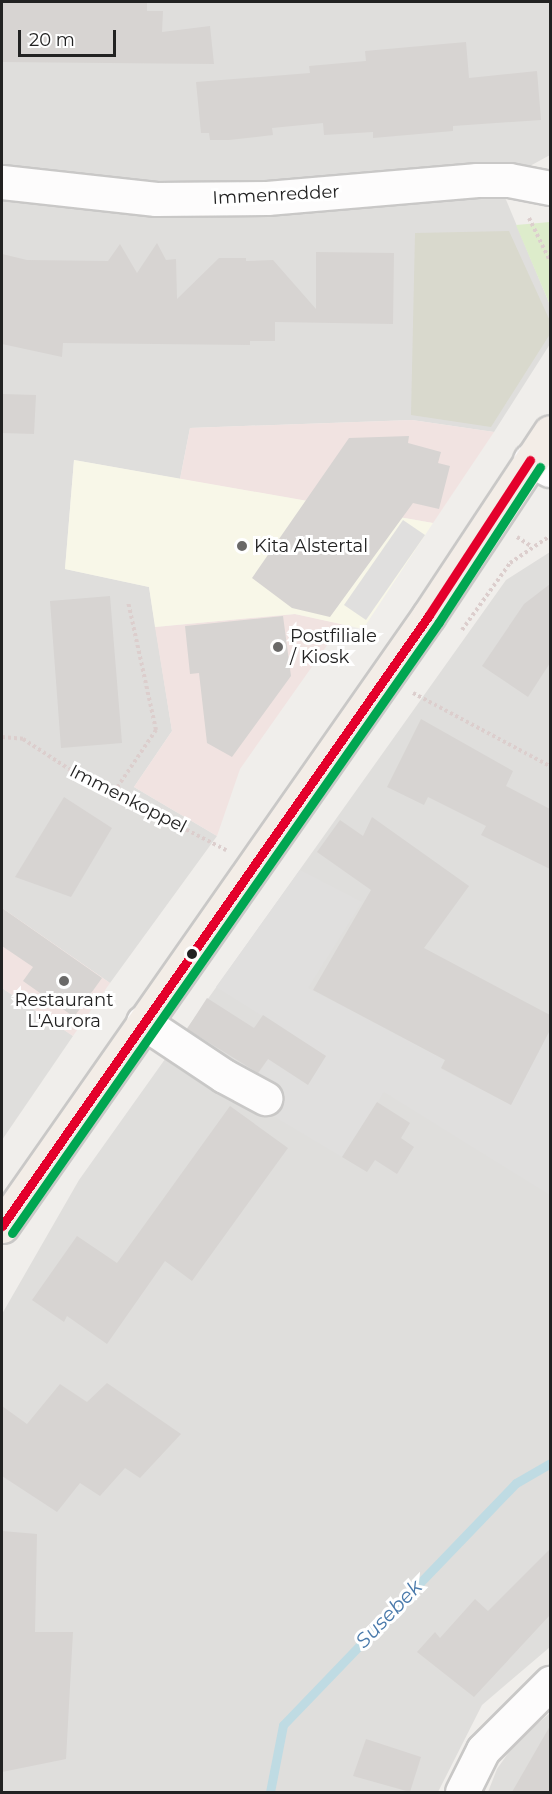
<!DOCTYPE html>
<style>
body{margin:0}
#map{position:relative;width:552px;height:1794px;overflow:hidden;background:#f0eeeb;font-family:Montserrat,sans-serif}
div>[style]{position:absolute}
.residential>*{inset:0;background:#dfdedc}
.commercial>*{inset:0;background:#f1e3e1}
.education>*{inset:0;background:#f8f7e8}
.construction>*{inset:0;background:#d9d9cd}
.grass>*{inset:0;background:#ddeccb}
.parking>*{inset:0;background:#e0dfde}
.stream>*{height:9px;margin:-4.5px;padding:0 4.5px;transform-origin:4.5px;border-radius:4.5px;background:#bfdbe3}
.building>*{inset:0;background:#d7d4d2}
.path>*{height:4px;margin-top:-2px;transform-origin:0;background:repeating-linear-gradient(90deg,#dccecd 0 3px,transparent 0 6px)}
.roads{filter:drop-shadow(2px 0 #c9c8c7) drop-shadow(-2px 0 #c9c8c7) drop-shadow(0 2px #c9c8c7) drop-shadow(0 -2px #c9c8c7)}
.minor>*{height:33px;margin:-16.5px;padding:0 16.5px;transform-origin:16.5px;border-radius:16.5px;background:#fdfcfc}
.major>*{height:33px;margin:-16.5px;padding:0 16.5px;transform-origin:16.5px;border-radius:16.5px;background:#f3ede7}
.bus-1>*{height:9px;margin:-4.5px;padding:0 4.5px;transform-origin:4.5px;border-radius:4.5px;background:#e4002b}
.bus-2>*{height:9px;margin:-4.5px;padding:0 4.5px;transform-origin:4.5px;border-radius:4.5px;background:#00a651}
.dots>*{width:16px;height:16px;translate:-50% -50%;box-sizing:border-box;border:3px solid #fff;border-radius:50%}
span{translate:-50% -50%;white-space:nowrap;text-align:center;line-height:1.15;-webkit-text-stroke:6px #fff;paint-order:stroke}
.street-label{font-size:18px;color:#222}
.poi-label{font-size:18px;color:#222}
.left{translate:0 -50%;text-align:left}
.water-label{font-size:20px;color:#4a7aab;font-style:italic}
.frame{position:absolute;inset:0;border:3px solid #222;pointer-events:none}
.scale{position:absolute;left:18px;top:30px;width:98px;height:27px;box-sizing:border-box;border:3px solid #222;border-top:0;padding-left:8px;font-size:18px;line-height:21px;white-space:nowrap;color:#222;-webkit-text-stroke:4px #fff;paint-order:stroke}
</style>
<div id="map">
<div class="residential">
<i style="clip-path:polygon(2px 2px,550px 2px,550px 155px,499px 183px,550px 305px,550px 344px,494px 432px,412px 420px,190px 428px,180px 479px,74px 460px,65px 569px,149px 587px,172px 731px,134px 787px,217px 836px,110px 983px,2px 908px)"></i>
<i style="clip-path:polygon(550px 552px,550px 1647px,482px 1705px,438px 1792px,2px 1792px,2px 1314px,79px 1180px,506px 580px)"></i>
<i style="clip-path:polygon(2px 988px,73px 1036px,2px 1140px)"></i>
<i style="clip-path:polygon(550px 1713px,550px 1792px,488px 1792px,497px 1769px,516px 1742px)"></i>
</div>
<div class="commercial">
<i style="clip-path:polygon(412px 420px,494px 432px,433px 523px,180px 479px,190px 428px)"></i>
<i style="clip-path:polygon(295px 614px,342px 624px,240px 769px,217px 836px,134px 787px,172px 731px,155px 627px)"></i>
<i style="clip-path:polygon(2px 908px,110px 983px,73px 1036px,2px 988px)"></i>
</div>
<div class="education">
<i style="clip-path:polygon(74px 460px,433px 523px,363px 629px,295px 614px,155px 627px,149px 587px,65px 569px)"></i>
</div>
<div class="construction">
<i style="clip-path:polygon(509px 231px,550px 321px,550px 334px,491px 427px,411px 415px,415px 233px)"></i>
</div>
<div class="grass">
<i style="clip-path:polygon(550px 222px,550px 305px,516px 225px)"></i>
</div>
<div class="parking">
<i style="clip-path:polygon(403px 520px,425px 535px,366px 620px,344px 605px)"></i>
<i style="clip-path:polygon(300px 870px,362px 902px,308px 988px,445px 1060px,441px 1069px,511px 1105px,550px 1030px,550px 1195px,384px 1092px,342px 1157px,243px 1098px,268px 1059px,326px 1056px,216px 987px)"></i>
</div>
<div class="stream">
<i style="left:270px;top:1792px;width:68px;rotate:-79deg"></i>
<i style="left:283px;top:1725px;width:336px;rotate:-46.1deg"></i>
<i style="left:516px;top:1483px;width:39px;rotate:-30deg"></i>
</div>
<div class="building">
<i style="clip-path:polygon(3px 2px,147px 3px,147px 11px,163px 11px,162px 32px,210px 26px,214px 64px,2px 62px)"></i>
<i style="clip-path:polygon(466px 42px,469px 78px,537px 71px,541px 120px,453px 126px,453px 131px,373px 138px,373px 132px,324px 135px,323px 123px,272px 128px,273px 135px,229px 140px,210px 140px,209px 133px,201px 133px,196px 82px,310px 73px,309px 66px,366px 61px,365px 51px)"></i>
<i style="clip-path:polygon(157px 243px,166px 260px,176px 259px,177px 299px,219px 258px,246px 258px,246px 261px,273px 260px,316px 309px,316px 252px,394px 253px,393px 324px,275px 322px,275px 341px,250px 341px,250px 345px,63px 343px,62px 357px,2px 344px,2px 254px,27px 260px,108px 261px,120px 244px,137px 273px)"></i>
<i style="clip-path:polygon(2px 394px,36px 395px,34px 434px,2px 433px)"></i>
<i style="clip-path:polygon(409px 436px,408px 443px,441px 452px,438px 463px,450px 466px,439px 509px,413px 503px,330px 617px,292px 608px,252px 578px,349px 438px)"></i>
<i style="clip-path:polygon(550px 584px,550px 663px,528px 697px,482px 666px,524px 604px)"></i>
<i style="clip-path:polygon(110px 596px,122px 743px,61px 748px,50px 601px)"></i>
<i style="clip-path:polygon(283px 616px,291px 676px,232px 757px,207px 743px,199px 673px,190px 674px,185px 626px)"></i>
<i style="clip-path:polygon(421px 719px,513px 771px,506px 786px,550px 809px,550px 869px,481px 835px,486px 826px,428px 797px,424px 805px,387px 787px)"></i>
<i style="clip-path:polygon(64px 797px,112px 828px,71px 897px,15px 877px)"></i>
<i style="clip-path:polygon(372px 817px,469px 886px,424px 948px,550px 1015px,550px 1030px,511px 1105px,441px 1068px,445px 1060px,313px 990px,371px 890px,317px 852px,340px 820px,363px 836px)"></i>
<i style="clip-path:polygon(2px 908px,102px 978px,74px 1017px,23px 981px,33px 967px,2px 946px)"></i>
<i style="clip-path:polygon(207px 998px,254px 1028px,263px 1015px,326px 1056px,308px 1085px,268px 1059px,258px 1073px,187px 1029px)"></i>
<i style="clip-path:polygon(377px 1102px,410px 1123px,401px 1138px,414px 1147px,397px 1174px,375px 1160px,367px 1172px,342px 1157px)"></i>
<i style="clip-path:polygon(230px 1106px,288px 1148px,192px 1281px,165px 1261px,107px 1344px,67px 1316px,64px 1322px,32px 1300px,77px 1236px,117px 1263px)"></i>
<i style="clip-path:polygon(107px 1383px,181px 1434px,140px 1478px,125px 1468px,100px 1496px,80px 1483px,57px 1512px,2px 1476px,2px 1406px,27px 1424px,60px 1384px,87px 1402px)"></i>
<i style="clip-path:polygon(2px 1531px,37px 1534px,35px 1632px,73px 1632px,66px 1759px,2px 1772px)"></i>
<i style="clip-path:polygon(550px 1549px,550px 1615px,474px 1697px,417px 1652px,435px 1632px,440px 1638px,475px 1599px,488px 1611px)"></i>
<i style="clip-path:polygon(550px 1726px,550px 1792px,512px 1792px)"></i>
<i style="clip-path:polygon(366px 1739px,421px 1757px,410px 1792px,353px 1776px)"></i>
</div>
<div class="path">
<i style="left:529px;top:218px;width:48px;rotate:64deg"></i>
<i style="left:517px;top:537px;width:17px;rotate:33deg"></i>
<i style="left:462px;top:630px;width:82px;rotate:-54.4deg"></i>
<i style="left:510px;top:563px;width:48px;rotate:-34deg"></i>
<i style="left:413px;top:693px;width:155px;rotate:28.1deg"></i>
<i style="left:2px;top:737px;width:21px;rotate:5deg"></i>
<i style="left:23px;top:739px;width:55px;rotate:33.1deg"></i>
<i style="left:69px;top:769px;width:177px;rotate:27.3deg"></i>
<i style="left:114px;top:792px;width:75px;rotate:-55.9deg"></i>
<i style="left:156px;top:730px;width:131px;rotate:-102.3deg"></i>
</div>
<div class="roads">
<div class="minor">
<i style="left:2px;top:182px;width:155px;rotate:6.3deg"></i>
<i style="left:156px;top:199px;width:111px;rotate:-0.5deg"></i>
<i style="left:267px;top:198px;width:211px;rotate:-4.9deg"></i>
<i style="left:477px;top:180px;width:32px"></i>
<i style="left:509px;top:180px;width:42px;rotate:11deg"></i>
<i style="left:530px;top:460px;width:22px;rotate:27deg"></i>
<i style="left:143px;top:1022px;width:97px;rotate:33.7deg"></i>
<i style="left:224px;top:1076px;width:47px;rotate:28.2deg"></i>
<i style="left:462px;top:1792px;width:47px;rotate:-63.4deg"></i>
<i style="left:483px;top:1750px;width:95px;rotate:-45deg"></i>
</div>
<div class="major">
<i style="left:2px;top:1226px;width:745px;rotate:-55.05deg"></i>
<i style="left:429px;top:615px;width:219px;rotate:-56.5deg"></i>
</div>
</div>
<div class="bus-1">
<i style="left:2px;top:1226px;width:745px;rotate:-55.05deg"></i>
<i style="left:429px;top:615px;width:185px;rotate:-56.9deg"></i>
</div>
<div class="bus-2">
<i style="left:12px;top:1233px;width:745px;rotate:-55.05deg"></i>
<i style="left:439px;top:622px;width:185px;rotate:-56.9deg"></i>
</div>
<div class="dots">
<i style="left:242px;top:546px;background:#6a6968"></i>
<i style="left:278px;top:647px;background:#6a6968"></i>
<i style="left:192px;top:954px;background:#222"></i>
<i style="left:64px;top:981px;background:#6a6968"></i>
</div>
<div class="street-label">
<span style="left:276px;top:195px;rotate:-3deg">Immenredder</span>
<span style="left:128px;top:799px;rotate:27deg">Immenkoppel</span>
</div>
<div class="poi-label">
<span class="left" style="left:254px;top:546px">Kita Alstertal</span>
<span class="left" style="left:290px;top:647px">Postfiliale<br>/ Kiosk</span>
<span style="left:64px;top:1011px">Restaurant<br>L'Aurora</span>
</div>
<div class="water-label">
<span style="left:389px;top:1614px;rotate:-46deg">Susebek</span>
</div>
<div class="frame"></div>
<div class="scale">20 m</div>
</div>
